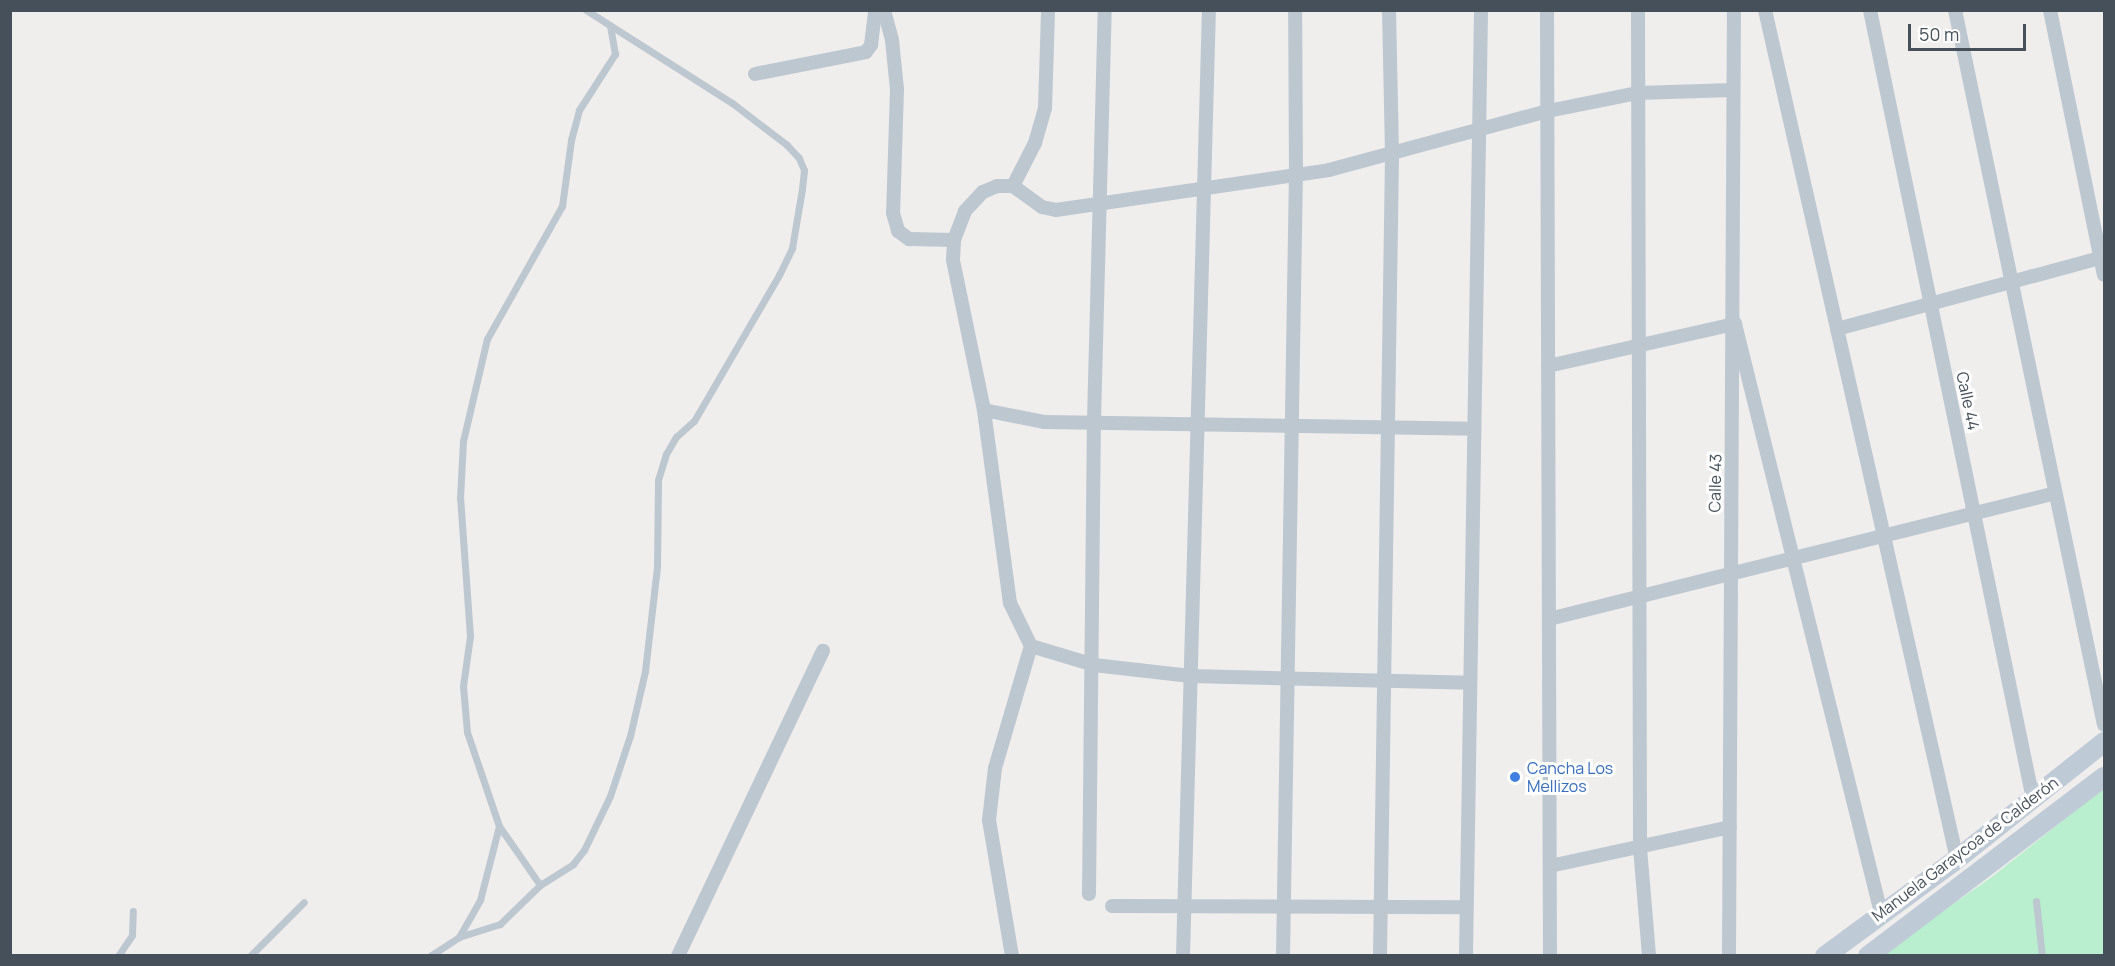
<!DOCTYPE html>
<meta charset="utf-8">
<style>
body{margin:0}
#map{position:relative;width:2115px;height:966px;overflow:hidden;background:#f0eded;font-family:Manrope,sans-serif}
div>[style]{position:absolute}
.green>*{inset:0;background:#b9efce}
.lane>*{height:7px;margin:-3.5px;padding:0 3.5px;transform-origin:3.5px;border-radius:3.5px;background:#bdc7d0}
.street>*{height:14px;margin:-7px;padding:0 7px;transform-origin:7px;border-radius:7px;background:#bdc7d0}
.secondary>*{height:20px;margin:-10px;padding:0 10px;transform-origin:10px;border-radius:10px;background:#bfcad7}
.dots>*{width:16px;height:16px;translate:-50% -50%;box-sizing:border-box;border:3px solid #fff;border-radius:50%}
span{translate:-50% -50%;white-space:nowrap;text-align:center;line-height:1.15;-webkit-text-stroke:6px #fff;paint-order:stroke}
.street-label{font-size:16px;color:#45505a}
.shop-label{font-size:16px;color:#366cbe}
.left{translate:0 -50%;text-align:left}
.frame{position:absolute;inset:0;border:12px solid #45505a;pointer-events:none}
.scale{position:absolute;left:1908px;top:24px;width:118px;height:27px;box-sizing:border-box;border:3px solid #45505a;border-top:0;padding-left:8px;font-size:18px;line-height:21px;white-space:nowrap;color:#45505a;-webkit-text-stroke:4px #fff;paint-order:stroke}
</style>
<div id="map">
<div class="green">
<i style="clip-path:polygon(2104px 788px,2104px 955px,1879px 956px,1993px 876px)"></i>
</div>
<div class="lane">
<i style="left:499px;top:826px;width:99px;rotate:-108.8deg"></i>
<i style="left:467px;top:732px;width:46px;rotate:-95deg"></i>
<i style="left:463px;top:686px;width:50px;rotate:-82deg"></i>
<i style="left:470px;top:636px;width:138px;rotate:-94.1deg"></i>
<i style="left:460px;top:498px;width:57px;rotate:-87deg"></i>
<i style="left:463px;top:441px;width:105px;rotate:-76.8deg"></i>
<i style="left:487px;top:339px;width:153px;rotate:-60.6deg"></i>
<i style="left:562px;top:206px;width:67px;rotate:-82.2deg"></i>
<i style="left:571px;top:140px;width:31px;rotate:-75deg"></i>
<i style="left:579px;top:110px;width:67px;rotate:-57.3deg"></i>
<i style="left:615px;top:54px;width:29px;rotate:-100deg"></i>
<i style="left:2036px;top:901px;width:55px;rotate:83.8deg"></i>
<i style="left:459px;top:937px;width:43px;rotate:-60.4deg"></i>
<i style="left:480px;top:900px;width:76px;rotate:-75.6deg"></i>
<i style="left:499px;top:826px;width:72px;rotate:55.2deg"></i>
<i style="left:118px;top:956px;width:25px;rotate:-56deg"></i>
<i style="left:132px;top:935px;width:24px;rotate:-88deg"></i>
<i style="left:250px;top:956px;width:76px;rotate:-45deg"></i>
<i style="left:430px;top:956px;width:35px;rotate:-33deg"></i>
<i style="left:459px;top:937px;width:43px;rotate:-17.6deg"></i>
<i style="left:500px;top:924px;width:56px;rotate:-44.3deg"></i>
<i style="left:540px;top:885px;width:39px;rotate:-32deg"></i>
<i style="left:573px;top:864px;width:18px;rotate:-52deg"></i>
<i style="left:584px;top:850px;width:60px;rotate:-64.3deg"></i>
<i style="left:610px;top:796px;width:63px;rotate:-71.6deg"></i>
<i style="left:630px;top:736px;width:67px;rotate:-77deg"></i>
<i style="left:645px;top:671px;width:105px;rotate:-83.4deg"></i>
<i style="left:657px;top:567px;width:87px;rotate:-89.3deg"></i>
<i style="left:658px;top:480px;width:27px;rotate:-73deg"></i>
<i style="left:666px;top:454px;width:20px;rotate:-60deg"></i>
<i style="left:676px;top:437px;width:24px;rotate:-42deg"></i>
<i style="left:694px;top:421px;width:169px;rotate:-59.8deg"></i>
<i style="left:779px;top:275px;width:30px;rotate:-64deg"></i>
<i style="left:792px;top:248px;width:60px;rotate:-80.4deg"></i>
<i style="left:802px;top:189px;width:19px;rotate:-84deg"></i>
<i style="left:804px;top:170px;width:13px;rotate:-113deg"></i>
<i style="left:799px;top:158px;width:18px;rotate:-133deg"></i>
<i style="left:787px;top:145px;width:69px;rotate:-142.6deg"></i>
<i style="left:732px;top:103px;width:173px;rotate:-147.5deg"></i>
</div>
<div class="street">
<i style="left:884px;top:10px;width:31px;rotate:75deg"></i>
<i style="left:892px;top:40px;width:49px;rotate:84.2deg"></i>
<i style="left:897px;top:89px;width:124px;rotate:91.8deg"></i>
<i style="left:893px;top:213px;width:19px;rotate:74deg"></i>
<i style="left:898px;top:231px;width:14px;rotate:36deg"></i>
<i style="left:909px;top:239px;width:45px;rotate:1.3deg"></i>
<i style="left:1547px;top:10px;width:946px;rotate:89.82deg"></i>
<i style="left:1638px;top:10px;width:838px;rotate:89.86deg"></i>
<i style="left:1640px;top:848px;width:108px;rotate:85.2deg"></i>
<i style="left:1765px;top:10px;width:870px;rotate:77.26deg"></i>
<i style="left:1870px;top:10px;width:806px;rotate:78.33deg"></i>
<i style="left:1955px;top:10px;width:730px;rotate:78.23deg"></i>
<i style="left:2050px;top:10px;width:270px;rotate:78.5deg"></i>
<i style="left:755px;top:74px;width:113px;rotate:-11.2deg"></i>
<i style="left:866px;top:52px;width:9px;rotate:-54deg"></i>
<i style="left:871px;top:45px;width:35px;rotate:-83deg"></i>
<i style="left:1013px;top:186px;width:48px;rotate:-62.9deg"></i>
<i style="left:1035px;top:143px;width:36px;rotate:-74deg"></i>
<i style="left:1045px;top:108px;width:98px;rotate:-88.2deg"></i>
<i style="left:1837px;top:329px;width:277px;rotate:-15.1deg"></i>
<i style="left:1548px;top:366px;width:192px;rotate:-12.7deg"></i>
<i style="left:1735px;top:324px;width:607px;rotate:76.08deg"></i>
<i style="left:984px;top:410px;width:61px;rotate:11.3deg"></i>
<i style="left:1044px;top:422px;width:430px;rotate:0.9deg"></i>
<i style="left:1549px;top:619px;width:522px;rotate:-13.96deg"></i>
<i style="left:1031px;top:646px;width:66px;rotate:16.8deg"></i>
<i style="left:1094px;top:665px;width:97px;rotate:6.5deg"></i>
<i style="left:1190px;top:676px;width:280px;rotate:1.4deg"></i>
<i style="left:1550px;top:866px;width:184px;rotate:-12.2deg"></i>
<i style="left:1089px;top:894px;width:474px;rotate:-89.4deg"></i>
<i style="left:1094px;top:420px;width:410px;rotate:-88.5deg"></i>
<i style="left:1112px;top:906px;width:354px;rotate:0.2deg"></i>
<i style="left:678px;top:956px;width:338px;rotate:-64.6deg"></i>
<i style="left:1012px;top:956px;width:138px;rotate:-99.6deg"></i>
<i style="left:989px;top:820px;width:52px;rotate:-83.4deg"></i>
<i style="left:995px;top:768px;width:127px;rotate:-73.6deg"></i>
<i style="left:1031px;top:646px;width:48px;rotate:-116deg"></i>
<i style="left:1010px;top:603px;width:195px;rotate:-97.7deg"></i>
<i style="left:984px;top:410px;width:153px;rotate:-101.7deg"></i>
<i style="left:953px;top:260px;width:20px;rotate:-87deg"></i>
<i style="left:954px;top:240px;width:31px;rotate:-69deg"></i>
<i style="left:965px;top:211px;width:26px;rotate:-47deg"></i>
<i style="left:983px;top:192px;width:15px;rotate:-23deg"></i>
<i style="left:997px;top:186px;width:16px"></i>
<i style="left:1013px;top:186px;width:36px;rotate:36deg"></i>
<i style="left:1042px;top:207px;width:14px;rotate:12deg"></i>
<i style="left:1056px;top:210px;width:276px;rotate:-8.3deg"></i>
<i style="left:1329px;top:170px;width:227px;rotate:-15.1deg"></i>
<i style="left:1548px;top:111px;width:92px;rotate:-11.3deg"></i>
<i style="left:1638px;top:93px;width:95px;rotate:-1.8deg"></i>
<i style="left:1183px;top:956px;width:946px;rotate:-88.43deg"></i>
<i style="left:1283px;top:956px;width:781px;rotate:-89.05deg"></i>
<i style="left:1296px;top:175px;width:165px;rotate:-90.3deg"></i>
<i style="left:1380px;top:956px;width:803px;rotate:-89.14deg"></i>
<i style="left:1392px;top:153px;width:143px;rotate:-91.2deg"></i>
<i style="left:1466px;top:956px;width:946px;rotate:-89.09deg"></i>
<i style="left:1729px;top:956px;width:946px;rotate:-89.7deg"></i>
</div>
<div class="secondary">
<i style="left:1825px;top:956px;width:164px;rotate:-36.3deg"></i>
<i style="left:1957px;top:859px;width:188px;rotate:-38.5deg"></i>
<i style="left:1868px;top:956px;width:296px;rotate:-37.2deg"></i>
</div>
<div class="dots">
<i style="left:1515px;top:777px;background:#3f7fe0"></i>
</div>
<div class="street-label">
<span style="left:1968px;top:401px;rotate:78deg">Calle 44</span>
<span style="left:1715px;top:483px;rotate:-89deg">Calle 43</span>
<span style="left:1965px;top:849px;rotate:-37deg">Manuela Garaycoa de Calderón</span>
</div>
<div class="shop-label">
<span class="left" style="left:1527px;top:777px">Cancha Los<br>Mellizos</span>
</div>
<div class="frame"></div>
<div class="scale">50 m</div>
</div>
